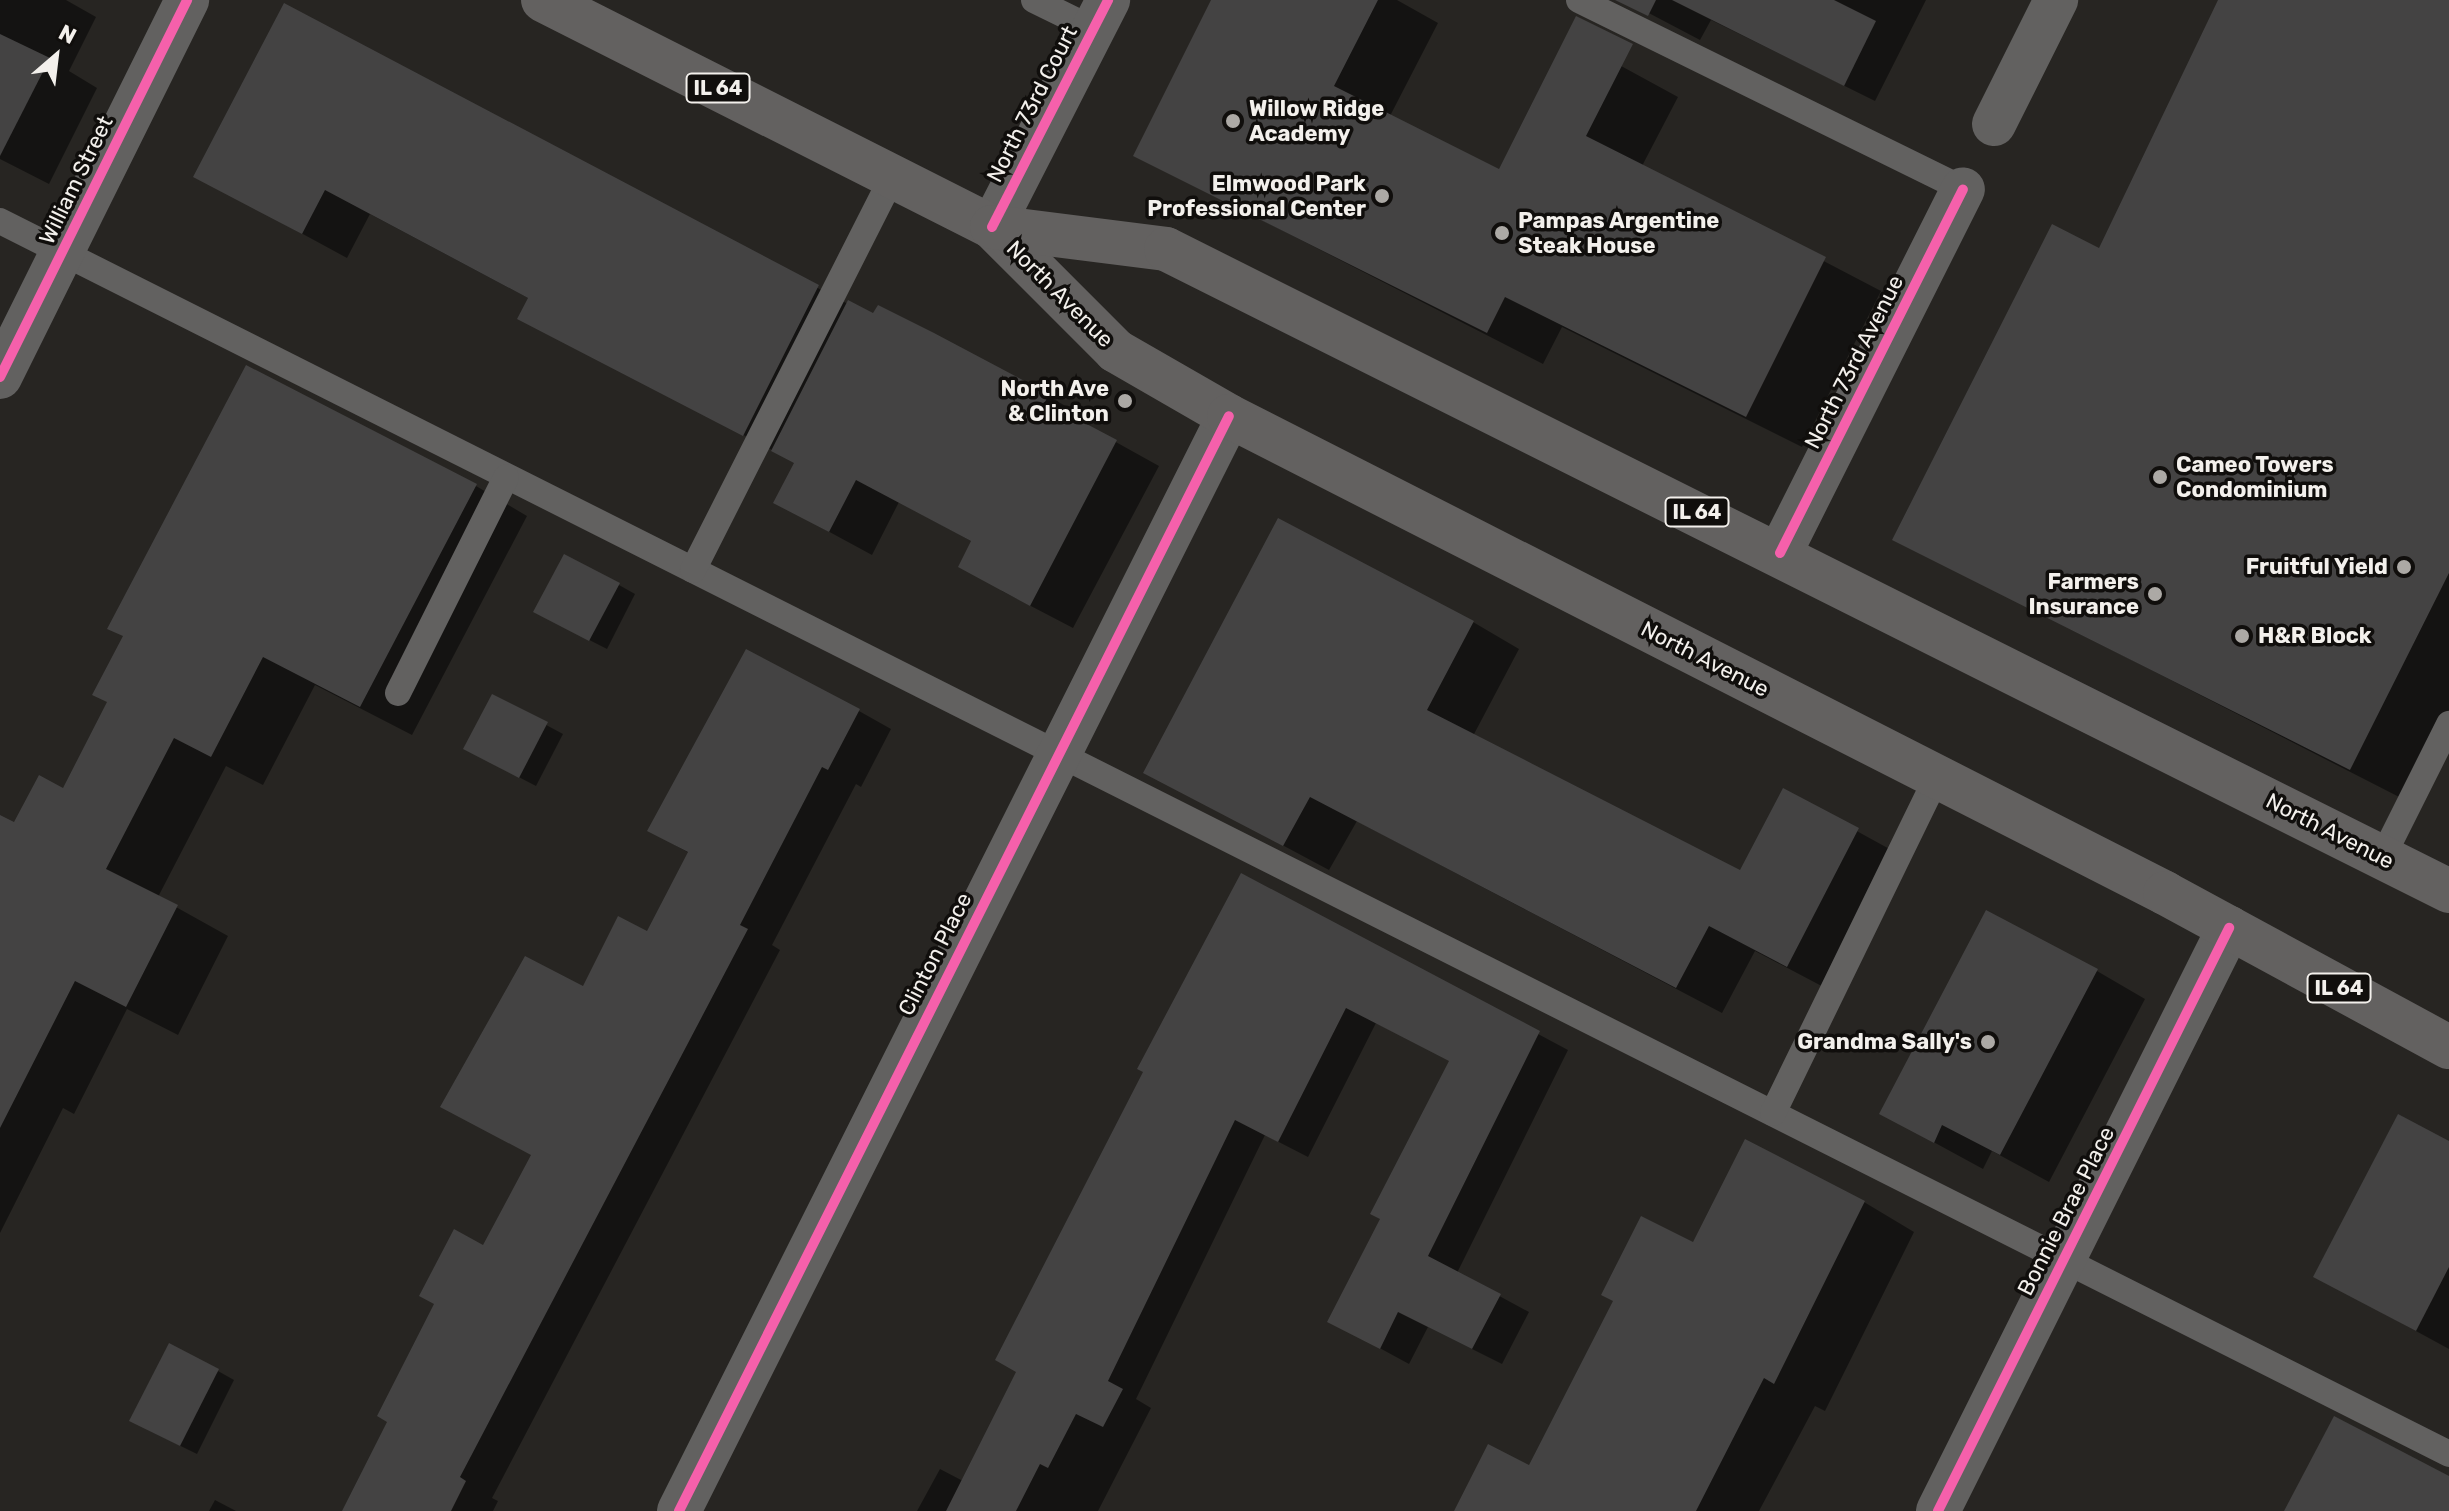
<!DOCTYPE html>
<style>
body{margin:0}
#map{position:relative;width:2449px;height:1511px;overflow:hidden;background:#272522;font-family:Rubik,sans-serif}
div>[style]{position:absolute}
.shadow>*{inset:0;background:#0007}
.building>*{inset:0;background:#444343}
.service>*{height:26px;margin:-13px;padding:0 13px;transform-origin:13px;border-radius:13px;background:#626160}
.minor>*{height:44px;margin:-22px;padding:0 22px;transform-origin:22px;border-radius:22px;background:#626160}
.primary>*{height:44px;margin:-22px;padding:0 22px;transform-origin:22px;border-radius:22px;background:#636160}
.cycleway>*{height:10px;margin:-5px;padding:0 5px;transform-origin:5px;border-radius:5px;background:#f560ab}
.dots>*{width:22px;height:22px;translate:-50% -50%;box-sizing:border-box;border:4px solid #100e0c;border-radius:50%}
span{translate:-50% -50%;white-space:nowrap;text-align:center;line-height:1.15;-webkit-text-stroke:7px #100e0c;paint-order:stroke}
.shield-label span{padding:2px 6px;background:#100e0c;border:2px solid;border-radius:6px;-webkit-text-stroke-width:0}
.shield-label{font-size:20px;color:#f3f0ec;font-weight:700}
.street-label{font-size:22px;color:#f3f0ec}
.poi-label{font-size:22px;color:#f3f0ec;font-weight:700}
.left{translate:0 -50%;text-align:left}
.right{translate:-100% -50%;text-align:right}
.north{position:absolute;left:16px;top:16px;width:80px;height:80px;-webkit-text-stroke:6px #100e0c;paint-order:stroke;rotate:28deg;font-size:22px;font-weight:700;line-height:32px;text-align:center;color:#f3f0ec}
.north::after{content:'';display:block;margin:auto;width:28px;height:36px;background:#f3f0ec;clip-path:polygon(50% 0,100% 100%,50% 72%,0 100%)}
</style>
<div id="map">
<div class="shadow">
<i style="clip-path:polygon(0 0,66px 0,96px 17px,69px 71px,97px 88px,49px 184px,0 159px)"></i>
<i style="clip-path:polygon(1213px 0,1397px 0,1438px 23px,1390px 116px,1500px 172px,1568px 37px,1678px 97px,1642px 166px,1881px 291px,1802px 447px,1562px 327px,1543px 364px,1135px 155px)"></i>
<i style="clip-path:polygon(1624px 0,1926px 0,1875px 101px,1711px 20px,1700px 40px)"></i>
<i style="clip-path:polygon(2221px 0,2449px 0,2449px 718px,2407px 801px,1895px 539px,2099px 251px)"></i>
<i style="clip-path:polygon(285px 6px,848px 304px,1048px 396px,1090px 420px,1087px 426px,1159px 466px,1073px 628px,1002px 591px,973px 542px,899px 502px,872px 555px,776px 503px,797px 463px,520px 318px,530px 299px,370px 214px,347px 258px,196px 176px)"></i>
<i style="clip-path:polygon(476px 486px,527px 516px,412px 735px,315px 685px,263px 785px,226px 766px,158px 897px,228px 936px,178px 1035px,127px 1009px,74px 1114px,63px 1108px,0 1233px,0 834px)"></i>
<i style="clip-path:polygon(619px 585px,635px 594px,607px 649px,552px 621px)"></i>
<i style="clip-path:polygon(1473px 622px,1519px 649px,1473px 736px,1741px 873px,1784px 791px,1904px 857px,1833px 992px,1755px 951px,1722px 1013px,1357px 821px,1329px 870px,1146px 772px)"></i>
<i style="clip-path:polygon(492px 696px,563px 734px,536px 786px,482px 758px)"></i>
<i style="clip-path:polygon(859px 711px,891px 729px,861px 787px,856px 784px,772px 945px,780px 950px,492px 1498px,498px 1501px,493px 1511px,345px 1511px,533px 1156px,584px 988px,648px 934px,689px 853px,650px 831px)"></i>
<i style="clip-path:polygon(1242px 876px,1568px 1050px,1457px 1273px,1529px 1312px,1502px 1364px,1428px 1327px,1409px 1364px,1330px 1321px,1383px 1219px,1451px 1061px,1376px 1023px,1308px 1157px,1265px 1135px,1136px 1399px,1151px 1408px,1098px 1511px,917px 1511px,940px 1469px,963px 1481px,1019px 1372px,1146px 1072px)"></i>
<i style="clip-path:polygon(2097px 971px,2145px 999px,2049px 1182px,1992px 1151px,1983px 1169px,1882px 1114px)"></i>
<i style="clip-path:polygon(2449px 1143px,2449px 1349px,2315px 1276px)"></i>
<i style="clip-path:polygon(1864px 1202px,1914px 1232px,1825px 1411px,1815px 1406px,1759px 1511px,1471px 1511px,1530px 1468px,1694px 1245px)"></i>
<i style="clip-path:polygon(218px 1371px,234px 1380px,197px 1454px,148px 1430px)"></i>
<i style="clip-path:polygon(215px 1500px,236px 1511px,209px 1511px)"></i>
</div>
<div class="building">
<i style="clip-path:polygon(1211px 0,1378px 0,1334px 86px,1499px 169px,1576px 16px,1633px 44px,1586px 136px,1826px 257px,1746px 417px,1505px 297px,1487px 333px,1133px 156px)"></i>
<i style="clip-path:polygon(1615px 0,1656px 0,1648px 16px)"></i>
<i style="clip-path:polygon(1672px 0,1834px 0,1876px 21px,1844px 86px)"></i>
<i style="clip-path:polygon(2218px 0,2449px 0,2449px 573px,2350px 770px,1892px 540px,2052px 224px,2099px 248px)"></i>
<i style="clip-path:polygon(284px 3px,819px 285px,743px 436px,517px 319px,528px 298px,325px 190px,302px 234px,193px 177px)"></i>
<i style="clip-path:polygon(0 34px,50px 58px,0 156px)"></i>
<i style="clip-path:polygon(848px 300px,873px 313px,878px 305px,934px 333px,1049px 394px,1045px 402px,1117px 440px,1030px 606px,958px 567px,971px 541px,856px 480px,829px 532px,773px 503px,794px 463px,771px 451px)"></i>
<i style="clip-path:polygon(246px 365px,477px 484px,360px 707px,263px 657px,211px 757px,174px 738px,106px 869px,178px 905px,126px 1007px,75px 981px,0 1128px,0 815px,14px 822px,39px 775px,63px 788px,107px 702px,92px 695px,123px 636px,107px 629px)"></i>
<i style="clip-path:polygon(1278px 518px,1474px 621px,1427px 710px,1740px 870px,1783px 788px,1859px 828px,1787px 967px,1709px 926px,1676px 988px,1310px 797px,1283px 846px,1143px 773px)"></i>
<i style="clip-path:polygon(564px 554px,620px 583px,589px 641px,533px 612px)"></i>
<i style="clip-path:polygon(746px 649px,860px 709px,828px 770px,822px 767px,740px 925px,748px 929px,460px 1477px,466px 1481px,451px 1511px,342px 1511px,387px 1422px,377px 1416px,434px 1304px,419px 1296px,454px 1229px,483px 1245px,531px 1155px,440px 1107px,525px 956px,583px 986px,618px 916px,647px 931px,688px 852px,647px 831px)"></i>
<i style="clip-path:polygon(492px 694px,548px 722px,519px 778px,463px 749px)"></i>
<i style="clip-path:polygon(1241px 873px,1540px 1031px,1428px 1256px,1501px 1294px,1472px 1349px,1398px 1312px,1380px 1349px,1327px 1322px,1380px 1219px,1370px 1214px,1449px 1061px,1346px 1008px,1278px 1142px,1235px 1120px,1108px 1381px,1123px 1389px,1103px 1427px,1076px 1414px,1048px 1468px,1040px 1464px,1016px 1511px,946px 1511px,1016px 1372px,995px 1360px,1143px 1072px,1137px 1069px)"></i>
<i style="clip-path:polygon(1986px 910px,2098px 969px,2000px 1155px,1942px 1125px,1934px 1143px,1879px 1114px)"></i>
<i style="clip-path:polygon(2398px 1114px,2449px 1141px,2449px 1267px,2416px 1331px,2313px 1277px)"></i>
<i style="clip-path:polygon(1745px 1139px,1865px 1201px,1774px 1384px,1764px 1378px,1696px 1511px,1454px 1511px,1488px 1444px,1529px 1465px,1613px 1301px,1601px 1295px,1641px 1216px,1693px 1242px)"></i>
<i style="clip-path:polygon(169px 1343px,219px 1369px,180px 1446px,129px 1421px)"></i>
<i style="clip-path:polygon(2334px 1416px,2449px 1476px,2449px 1511px,2284px 1511px)"></i>
</div>
<div class="service">
<i style="left:1034px;top:0;width:66px;rotate:26.2deg"></i>
<i style="left:1579px;top:0;width:428px;rotate:26.2deg"></i>
<i style="left:0;top:221px;width:2742px;rotate:26.72deg"></i>
<i style="left:693px;top:570px;width:441px;rotate:-63.1deg"></i>
<i style="left:398px;top:693px;width:241px;rotate:-63.4deg"></i>
<i style="left:2382px;top:858px;width:150px;rotate:-63.4deg"></i>
<i style="left:1773px;top:1113px;width:374px;rotate:-64deg"></i>
</div>
<div class="minor">
<i style="left:1994px;top:124px;width:139px;rotate:-63.4deg"></i>
<i style="left:992px;top:227px;width:255px;rotate:-62.9deg"></i>
<i style="left:0;top:377px;width:421px;rotate:-63.6deg"></i>
<i style="left:1780px;top:553px;width:407px;rotate:-63.3deg"></i>
<i style="left:679px;top:1511px;width:1225px;rotate:-63.33deg"></i>
<i style="left:1938px;top:1511px;width:652px;rotate:-63.47deg"></i>
</div>
<div class="primary">
<i style="left:543px;top:0;width:503px;rotate:26.82deg"></i>
<i style="left:992px;top:227px;width:175px;rotate:45deg"></i>
<i style="left:1116px;top:351px;width:130px;rotate:29.9deg"></i>
<i style="left:1229px;top:416px;width:1051px;rotate:27deg"></i>
<i style="left:2165px;top:893px;width:323px;rotate:28.5deg"></i>
<i style="left:992px;top:227px;width:175px;rotate:7.2deg"></i>
<i style="left:1166px;top:249px;width:1435px;rotate:26.58deg"></i>
</div>
<div class="cycleway">
<i style="left:992px;top:227px;width:255px;rotate:-62.9deg"></i>
<i style="left:0;top:377px;width:421px;rotate:-63.6deg"></i>
<i style="left:1780px;top:553px;width:407px;rotate:-63.3deg"></i>
<i style="left:679px;top:1511px;width:1225px;rotate:-63.33deg"></i>
<i style="left:1938px;top:1511px;width:652px;rotate:-63.47deg"></i>
</div>
<div class="dots">
<i style="left:1233px;top:121px;background:#aca9a5"></i>
<i style="left:1382px;top:196px;background:#aca9a5"></i>
<i style="left:1502px;top:233px;background:#aca9a5"></i>
<i style="left:1125px;top:401px;background:#aca9a5"></i>
<i style="left:2160px;top:477px;background:#aca9a5"></i>
<i style="left:2404px;top:567px;background:#aca9a5"></i>
<i style="left:2155px;top:594px;background:#aca9a5"></i>
<i style="left:2242px;top:636px;background:#aca9a5"></i>
<i style="left:1988px;top:1042px;background:#aca9a5"></i>
</div>
<div class="shield-label">
<span style="left:718px;top:88px">IL 64</span>
<span style="left:1697px;top:512px">IL 64</span>
<span style="left:2339px;top:988px">IL 64</span>
</div>
<div class="street-label">
<span style="left:1032px;top:104px;rotate:-63deg">North 73rd Court</span>
<span style="left:76px;top:180px;rotate:-64deg">William Street</span>
<span style="left:1060px;top:294px;rotate:45deg">North Avenue</span>
<span style="left:1854px;top:362px;rotate:-63deg">North 73rd Avenue</span>
<span style="left:1705px;top:659px;rotate:27deg">North Avenue</span>
<span style="left:2330px;top:831px;rotate:27deg">North Avenue</span>
<span style="left:935px;top:954px;rotate:-63deg">Clinton Place</span>
<span style="left:2066px;top:1211px;rotate:-63deg">Bonnie Brae Place</span>
</div>
<div class="poi-label">
<span class="left" style="left:1249px;top:121px">Willow Ridge<br>Academy</span>
<span class="right" style="left:1366px;top:196px">Elmwood Park<br>Professional Center</span>
<span class="left" style="left:1518px;top:233px">Pampas Argentine<br>Steak House</span>
<span class="right" style="left:1109px;top:401px">North Ave<br>&amp; Clinton</span>
<span class="left" style="left:2176px;top:477px">Cameo Towers<br>Condominium</span>
<span class="right" style="left:2388px;top:567px">Fruitful Yield</span>
<span class="right" style="left:2139px;top:594px">Farmers<br>Insurance</span>
<span class="left" style="left:2258px;top:636px">H&amp;R Block</span>
<span class="right" style="left:1972px;top:1042px">Grandma Sally's</span>
</div>
<div class="north">N</div>
</div>
